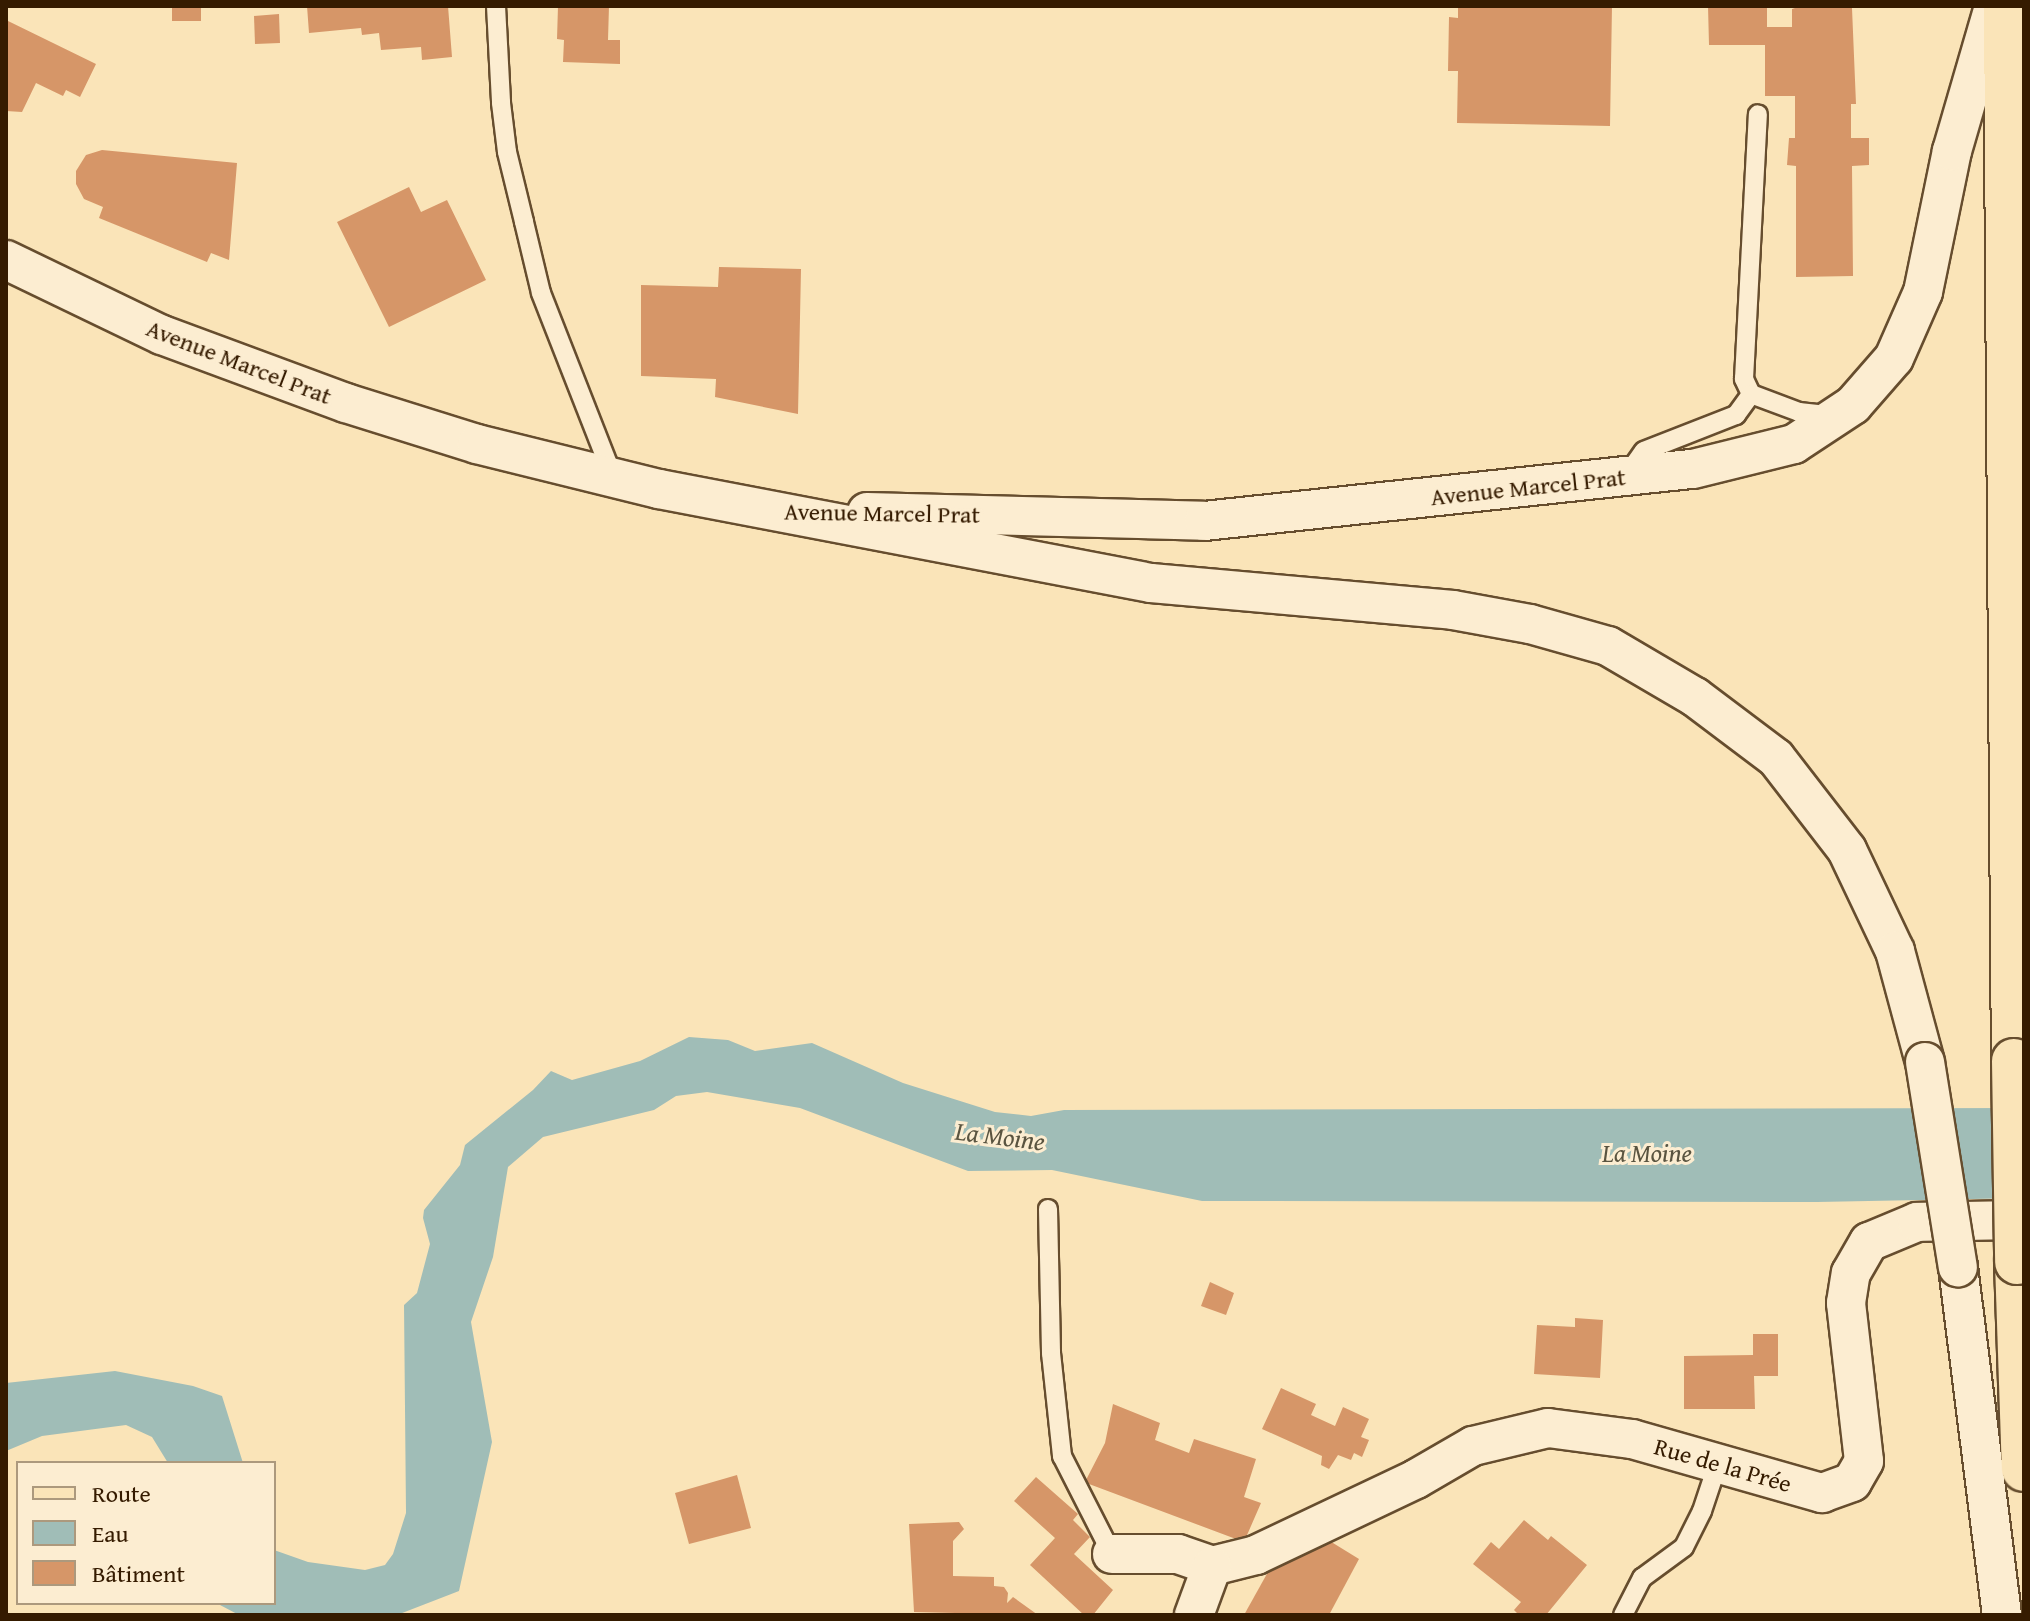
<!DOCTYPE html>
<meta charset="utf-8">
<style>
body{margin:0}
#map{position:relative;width:2030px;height:1621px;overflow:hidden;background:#fae4b8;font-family:"Gentium Book Plus",serif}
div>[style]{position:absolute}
.water>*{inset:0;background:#a0bdb7}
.building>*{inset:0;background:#d69668}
.roads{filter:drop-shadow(2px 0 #664d2e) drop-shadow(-2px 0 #664d2e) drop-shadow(0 2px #664d2e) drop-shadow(0 -2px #664d2e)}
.lane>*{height:18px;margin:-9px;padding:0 9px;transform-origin:9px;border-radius:9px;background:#fcedd1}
.street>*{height:38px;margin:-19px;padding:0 19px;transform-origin:19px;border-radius:19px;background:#fcedd1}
.primary>*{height:44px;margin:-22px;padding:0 22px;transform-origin:22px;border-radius:22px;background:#fae4b8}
.bridges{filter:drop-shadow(2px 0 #664d2e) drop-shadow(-2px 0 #664d2e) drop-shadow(0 2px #664d2e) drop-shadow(0 -2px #664d2e)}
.street-bridge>*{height:38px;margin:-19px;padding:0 19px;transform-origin:19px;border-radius:19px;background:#fcedd1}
.primary-bridge>*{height:44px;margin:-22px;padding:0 22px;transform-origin:22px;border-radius:22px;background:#fae4b8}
span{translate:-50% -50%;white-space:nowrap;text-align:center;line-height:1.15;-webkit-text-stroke:6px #fcedd1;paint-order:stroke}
.street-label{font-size:24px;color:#351b00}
.water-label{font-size:26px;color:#5a5440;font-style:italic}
.frame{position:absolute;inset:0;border:8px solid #351b00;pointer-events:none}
.legend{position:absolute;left:16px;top:1461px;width:260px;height:144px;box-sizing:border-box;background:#fcedd1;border:2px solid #ac997d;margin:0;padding:10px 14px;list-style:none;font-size:24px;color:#351b00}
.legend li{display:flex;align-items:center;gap:16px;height:40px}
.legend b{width:40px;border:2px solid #ac997d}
</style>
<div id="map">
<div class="water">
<i style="clip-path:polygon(689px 1037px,728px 1040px,755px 1051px,812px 1043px,903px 1083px,995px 1112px,1031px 1116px,1064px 1110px,2024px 1108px,2024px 1198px,1817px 1202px,1202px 1201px,1052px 1170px,968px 1171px,800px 1108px,707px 1092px,676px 1096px,654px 1110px,543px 1137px,508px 1167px,493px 1257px,471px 1322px,492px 1442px,459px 1591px,397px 1615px,239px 1615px,220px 1605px,218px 1603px,274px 1603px,274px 1550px,308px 1562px,365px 1570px,385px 1565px,393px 1554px,406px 1513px,404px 1305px,417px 1293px,430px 1244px,423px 1218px,424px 1210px,460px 1165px,465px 1145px,533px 1090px,551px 1071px,572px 1080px,640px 1061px)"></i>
<i style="clip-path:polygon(115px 1371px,193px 1386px,222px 1396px,243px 1463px,168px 1463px,152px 1437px,126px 1425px,42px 1436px,6px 1451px,6px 1383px)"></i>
</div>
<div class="building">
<i style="clip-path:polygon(172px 6px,201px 6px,201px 21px,172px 21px)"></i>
<i style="clip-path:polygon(307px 6px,448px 6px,452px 57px,422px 60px,421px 47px,381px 50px,379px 33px,362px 35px,361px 28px,309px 33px)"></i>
<i style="clip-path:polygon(558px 6px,609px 6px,608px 40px,620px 40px,620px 64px,563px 62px,564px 40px,557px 39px)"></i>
<i style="clip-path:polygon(1458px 6px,1612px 6px,1610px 126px,1457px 123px,1458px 71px,1448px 71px,1449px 17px,1458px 18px)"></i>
<i style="clip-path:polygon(1708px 6px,1767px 6px,1767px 27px,1792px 27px,1792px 9px,1801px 6px,1852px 8px,1856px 104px,1851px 104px,1851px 138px,1869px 138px,1869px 165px,1852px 166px,1853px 276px,1796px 277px,1796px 166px,1787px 165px,1789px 138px,1795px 138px,1795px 96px,1765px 96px,1765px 45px,1709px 45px)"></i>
<i style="clip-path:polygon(279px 14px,280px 43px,255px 44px,254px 16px)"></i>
<i style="clip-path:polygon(6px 20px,96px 64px,80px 97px,66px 90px,63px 96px,36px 83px,22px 112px,6px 111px)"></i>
<i style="clip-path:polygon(102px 150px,237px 163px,229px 260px,211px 253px,207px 262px,99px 218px,103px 207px,84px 199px,76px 184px,76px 171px,86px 155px)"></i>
<i style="clip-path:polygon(409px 187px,421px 212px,447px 200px,486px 280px,389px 327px,337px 222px)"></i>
<i style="clip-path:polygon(719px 267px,801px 269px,798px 414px,715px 397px,716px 379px,641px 376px,641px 285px,718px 287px)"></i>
<i style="clip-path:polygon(1210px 1282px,1234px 1293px,1226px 1315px,1201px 1306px)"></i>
<i style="clip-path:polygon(1575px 1318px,1603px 1320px,1600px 1378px,1534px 1374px,1537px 1325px,1575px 1327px)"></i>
<i style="clip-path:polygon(1753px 1334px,1778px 1334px,1778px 1376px,1754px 1376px,1755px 1409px,1684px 1409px,1684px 1356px,1753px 1355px)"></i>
<i style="clip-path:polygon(1281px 1388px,1316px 1404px,1311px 1415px,1335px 1426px,1343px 1407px,1369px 1419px,1361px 1437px,1369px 1440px,1362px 1457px,1354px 1453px,1351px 1460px,1338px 1455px,1329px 1469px,1321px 1465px,1322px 1456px,1262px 1429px)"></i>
<i style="clip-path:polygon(1113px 1404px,1160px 1423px,1155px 1440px,1189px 1453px,1194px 1439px,1256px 1459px,1244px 1497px,1261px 1503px,1244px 1542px,1089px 1484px,1086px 1480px,1105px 1443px)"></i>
<i style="clip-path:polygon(737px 1475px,751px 1528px,689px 1544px,675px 1493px)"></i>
<i style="clip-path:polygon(1036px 1477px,1078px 1514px,1073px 1520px,1090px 1537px,1074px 1554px,1113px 1590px,1093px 1615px,1084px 1615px,1030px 1565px,1055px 1538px,1014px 1501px)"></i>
<i style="clip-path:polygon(1524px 1520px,1548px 1540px,1551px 1536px,1587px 1565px,1546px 1615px,1519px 1615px,1514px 1610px,1521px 1602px,1473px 1564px,1491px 1542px,1499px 1549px)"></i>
<i style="clip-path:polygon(959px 1522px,964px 1529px,953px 1541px,953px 1576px,994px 1577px,994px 1586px,1004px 1587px,1008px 1593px,1007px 1603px,1013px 1597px,1038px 1615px,914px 1612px,909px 1524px)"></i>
<i style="clip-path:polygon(1320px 1535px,1359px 1559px,1329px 1615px,1244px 1615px,1278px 1554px)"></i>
</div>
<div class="roads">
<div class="lane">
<i style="left:496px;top:6px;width:97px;rotate:87deg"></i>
<i style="left:501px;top:103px;width:49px;rotate:83deg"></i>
<i style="left:507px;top:152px;width:72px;rotate:76.3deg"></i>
<i style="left:524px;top:222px;width:73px;rotate:76.5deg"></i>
<i style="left:541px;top:293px;width:198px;rotate:68.6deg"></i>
<i style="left:1751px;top:394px;width:17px;rotate:-115deg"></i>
<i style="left:1744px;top:379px;width:265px;rotate:-87deg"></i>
<i style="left:1627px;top:475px;width:29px;rotate:-55deg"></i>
<i style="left:1644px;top:451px;width:99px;rotate:-21.4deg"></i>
<i style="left:1736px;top:415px;width:26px;rotate:-54deg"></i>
<i style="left:1751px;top:394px;width:51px;rotate:20.6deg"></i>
<i style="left:1799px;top:412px;width:30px;rotate:6deg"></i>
<i style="left:1048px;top:1209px;width:144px;rotate:88.8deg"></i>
<i style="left:1051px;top:1353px;width:104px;rotate:83.9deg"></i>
<i style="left:1062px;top:1456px;width:110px;rotate:63deg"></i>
<i style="left:1623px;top:1615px;width:42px;rotate:-62.8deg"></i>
<i style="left:1642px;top:1578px;width:52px;rotate:-36.4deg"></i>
<i style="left:1684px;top:1547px;width:40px;rotate:-63.4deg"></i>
<i style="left:1702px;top:1511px;width:51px;rotate:-71.6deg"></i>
</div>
<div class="street">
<i style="left:6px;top:260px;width:173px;rotate:25.7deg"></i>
<i style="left:162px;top:335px;width:196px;rotate:20.3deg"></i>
<i style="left:346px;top:403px;width:137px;rotate:17.4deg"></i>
<i style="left:477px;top:444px;width:187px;rotate:13.9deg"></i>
<i style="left:659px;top:489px;width:501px;rotate:10.82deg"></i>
<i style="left:1151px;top:583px;width:303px;rotate:5.1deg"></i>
<i style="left:1453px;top:610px;width:78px;rotate:10.3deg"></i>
<i style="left:1530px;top:624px;width:81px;rotate:15.8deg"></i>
<i style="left:1608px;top:646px;width:101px;rotate:30.4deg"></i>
<i style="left:1695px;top:697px;width:101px;rotate:37deg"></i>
<i style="left:1776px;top:758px;width:116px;rotate:52.3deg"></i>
<i style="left:1847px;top:850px;width:112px;rotate:64.6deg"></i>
<i style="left:1895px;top:951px;width:115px;rotate:74.9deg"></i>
<i style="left:867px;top:512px;width:337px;rotate:1.5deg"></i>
<i style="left:1204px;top:521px;width:492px;rotate:-6.1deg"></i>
<i style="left:1693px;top:469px;width:104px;rotate:-13.9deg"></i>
<i style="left:1794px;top:444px;width:71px;rotate:-33.5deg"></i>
<i style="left:1853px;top:405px;width:62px;rotate:-48.9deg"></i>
<i style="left:1894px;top:358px;width:72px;rotate:-66.3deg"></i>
<i style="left:1923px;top:292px;width:144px;rotate:-78.4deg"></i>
<i style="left:1952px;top:151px;width:151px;rotate:-73.8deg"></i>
<i style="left:1958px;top:1267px;width:351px;rotate:82.8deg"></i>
<i style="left:1112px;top:1554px;width:66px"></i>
<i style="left:1178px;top:1554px;width:36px;rotate:19deg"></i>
<i style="left:1212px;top:1566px;width:45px;rotate:-14deg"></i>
<i style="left:1256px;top:1555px;width:177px;rotate:-25.4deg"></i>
<i style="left:1416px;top:1479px;width:66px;rotate:-30.1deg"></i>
<i style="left:1473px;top:1446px;width:77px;rotate:-13.5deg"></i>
<i style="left:1548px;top:1428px;width:85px;rotate:7.5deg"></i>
<i style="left:1632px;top:1439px;width:198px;rotate:15.9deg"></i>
<i style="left:1822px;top:1493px;width:32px;rotate:-20deg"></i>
<i style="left:1852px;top:1482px;width:24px;rotate:-60deg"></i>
<i style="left:1864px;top:1461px;width:159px;rotate:-96.5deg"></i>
<i style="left:1846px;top:1303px;width:30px;rotate:-81deg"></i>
<i style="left:1851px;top:1273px;width:36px;rotate:-60deg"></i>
<i style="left:1869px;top:1242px;width:52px;rotate:-22.6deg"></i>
<i style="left:1917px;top:1222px;width:107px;rotate:-1.1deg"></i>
<i style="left:1194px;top:1615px;width:52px;rotate:-69.8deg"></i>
</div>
<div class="primary">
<i style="left:2006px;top:6px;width:1055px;rotate:89.57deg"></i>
<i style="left:2017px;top:1262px;width:207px;rotate:88.1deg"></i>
</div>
</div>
<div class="bridges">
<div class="street-bridge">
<i style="left:1925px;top:1062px;width:208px;rotate:80.9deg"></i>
</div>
<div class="primary-bridge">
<i style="left:2014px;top:1061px;width:201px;rotate:89.1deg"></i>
</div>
</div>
<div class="street-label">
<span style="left:239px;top:362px;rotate:21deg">Avenue Marcel Prat</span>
<span style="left:1528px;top:487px;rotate:-6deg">Avenue Marcel Prat</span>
<span style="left:882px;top:513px;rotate:1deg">Avenue Marcel Prat</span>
<span style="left:1723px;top:1465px;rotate:16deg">Rue de la Prée</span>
</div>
<div class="water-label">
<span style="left:1000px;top:1136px;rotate:7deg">La Moine</span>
<span style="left:1647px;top:1153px">La Moine</span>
</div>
<div class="frame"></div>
<ul class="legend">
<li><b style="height:10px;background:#fae4b8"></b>Route</li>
<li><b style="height:22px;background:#a0bdb7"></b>Eau</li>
<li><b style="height:22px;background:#d69668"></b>Bâtiment</li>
</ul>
</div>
